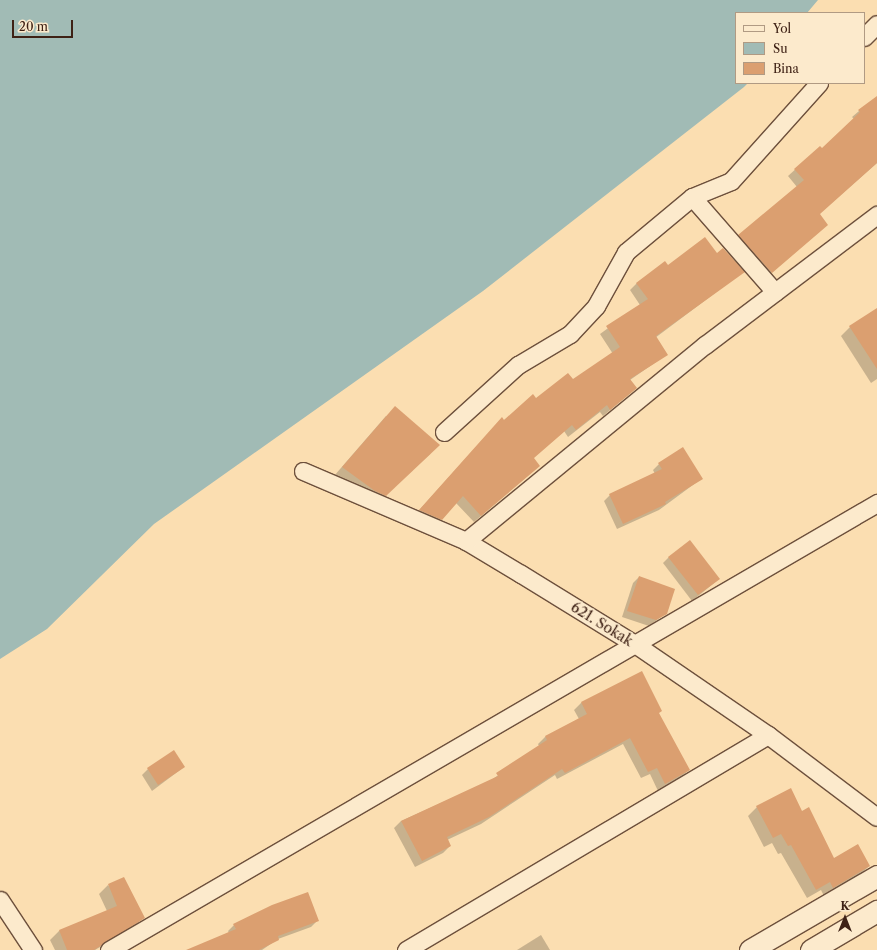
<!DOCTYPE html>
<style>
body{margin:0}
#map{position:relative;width:877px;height:950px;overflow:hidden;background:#fbdeb1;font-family:"Libre Caslon Text",serif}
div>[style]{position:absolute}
.water>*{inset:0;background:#a1bbb5}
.shadow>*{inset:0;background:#0003}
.building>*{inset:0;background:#db9f70}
.roads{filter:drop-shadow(1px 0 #6d503c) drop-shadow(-1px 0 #6d503c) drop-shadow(0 1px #6d503c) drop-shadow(0 -1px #6d503c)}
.minor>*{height:17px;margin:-8.5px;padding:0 8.5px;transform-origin:8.5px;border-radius:8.5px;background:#fceacc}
.tertiary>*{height:21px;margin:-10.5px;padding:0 10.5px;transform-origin:10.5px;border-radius:10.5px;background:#fceacc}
span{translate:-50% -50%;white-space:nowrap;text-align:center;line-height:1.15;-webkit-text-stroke:3px #fceacc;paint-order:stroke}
.street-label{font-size:14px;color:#3e2115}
.legend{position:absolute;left:735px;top:12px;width:130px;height:72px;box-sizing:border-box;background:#fceacc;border:1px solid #b09a83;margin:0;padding:5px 7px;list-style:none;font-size:12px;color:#3e2115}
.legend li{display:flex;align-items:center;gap:8px;height:20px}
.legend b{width:20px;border:1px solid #b09a83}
.north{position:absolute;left:825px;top:898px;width:40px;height:40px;-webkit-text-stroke:3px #fceacc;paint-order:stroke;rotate:0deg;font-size:11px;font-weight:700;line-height:16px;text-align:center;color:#3e2115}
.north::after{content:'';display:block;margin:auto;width:14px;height:18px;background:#3e2115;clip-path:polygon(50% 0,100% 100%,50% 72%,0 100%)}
.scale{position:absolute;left:12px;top:20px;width:61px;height:18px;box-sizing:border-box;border:2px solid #3e2115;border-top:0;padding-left:5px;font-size:12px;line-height:14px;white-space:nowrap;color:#3e2115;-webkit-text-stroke:3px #fceacc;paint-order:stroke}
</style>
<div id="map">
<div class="water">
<i style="clip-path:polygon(0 0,818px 0,807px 13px,736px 13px,736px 83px,748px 83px,744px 87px,483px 291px,154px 524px,47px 629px,0 659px)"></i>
</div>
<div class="shadow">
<i style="clip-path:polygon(877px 97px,877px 163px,819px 214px,820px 231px,764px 279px,732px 242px,797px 187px,788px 176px,820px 147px,822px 149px,854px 119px,852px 117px,859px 111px)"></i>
<i style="clip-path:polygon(717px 255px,743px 272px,655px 338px,666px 355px,630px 380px,636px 388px,628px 395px,603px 416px,600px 412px,568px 437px,564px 431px,533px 458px,539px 466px,474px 522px,456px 503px,434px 526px,413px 517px,495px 426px,536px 399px,573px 381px,613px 354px,600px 334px,640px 305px,630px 290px,637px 283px,668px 266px)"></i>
<i style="clip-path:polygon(877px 318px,877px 379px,871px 383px,841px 336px,850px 327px)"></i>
<i style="clip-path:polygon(386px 416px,430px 454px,376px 504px,334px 476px)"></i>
<i style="clip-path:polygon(659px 464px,701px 479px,659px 510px,617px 529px,604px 501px,610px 495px,655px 474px,653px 470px)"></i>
<i style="clip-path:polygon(669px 557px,719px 579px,692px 601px,663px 563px)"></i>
<i style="clip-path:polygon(639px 577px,666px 613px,649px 626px,622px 617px,633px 583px)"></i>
<i style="clip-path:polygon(642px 673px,658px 714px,689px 770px,682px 776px,658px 791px,650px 774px,641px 778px,623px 744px,557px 779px,555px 775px,481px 824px,447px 840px,450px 846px,443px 853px,415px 867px,394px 828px,401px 821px,490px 781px,539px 746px,538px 744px,545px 737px,579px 719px,574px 710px,581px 703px)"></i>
<i style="clip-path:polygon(184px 767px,152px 791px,142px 775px,148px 769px)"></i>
<i style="clip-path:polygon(757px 807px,802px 812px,834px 859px,869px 866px,860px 875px,824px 896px,821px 890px,807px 898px,781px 853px,778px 854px,772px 843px,764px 847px,748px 816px)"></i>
<i style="clip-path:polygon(108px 885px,143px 917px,134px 927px,95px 950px,55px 950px,50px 940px,59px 931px,107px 911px,99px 894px)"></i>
<i style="clip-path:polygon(317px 921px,311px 927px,278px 939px,262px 950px,188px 950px,229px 933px,228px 931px,234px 925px)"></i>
<i style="clip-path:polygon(541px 935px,550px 950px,517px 950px)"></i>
</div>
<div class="building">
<i style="clip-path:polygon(877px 96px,877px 163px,820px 214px,828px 225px,772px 273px,738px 235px,804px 180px,794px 169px,820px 146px,822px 148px,860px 112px,858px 110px)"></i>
<i style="clip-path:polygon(705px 237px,717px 253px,723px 248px,745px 272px,656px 336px,668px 355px,630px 379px,637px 388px,610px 410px,607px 405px,576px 430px,572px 425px,534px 458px,540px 466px,481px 516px,463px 496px,442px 520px,419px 510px,502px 417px,504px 420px,533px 394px,536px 398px,568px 373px,573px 379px,620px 347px,606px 326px,648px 299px,636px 283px,665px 261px,668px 265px)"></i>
<i style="clip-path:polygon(877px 308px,877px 369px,849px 326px)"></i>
<i style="clip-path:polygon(395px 406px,440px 445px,386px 496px,375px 491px,342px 467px)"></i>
<i style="clip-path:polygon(683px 447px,703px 479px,665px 502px,666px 504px,623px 524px,609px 494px,662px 469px,658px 463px)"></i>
<i style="clip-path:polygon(690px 540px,720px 579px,698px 595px,668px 557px)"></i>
<i style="clip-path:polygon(639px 576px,675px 589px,667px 614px,656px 620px,627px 611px)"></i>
<i style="clip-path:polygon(642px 671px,662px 711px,659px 713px,690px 770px,665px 784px,657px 768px,648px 772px,630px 738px,565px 773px,562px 769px,489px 817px,447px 837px,451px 846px,422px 861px,401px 821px,498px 776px,496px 773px,547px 740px,545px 736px,587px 714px,581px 702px)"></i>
<i style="clip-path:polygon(174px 750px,185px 767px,158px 785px,147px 768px)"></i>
<i style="clip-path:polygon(791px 788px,802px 811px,809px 807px,834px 858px,858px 844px,870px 866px,833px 888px,830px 882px,816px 890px,791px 845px,788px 846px,781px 834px,773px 838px,756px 806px)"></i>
<i style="clip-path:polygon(124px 877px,145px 918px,94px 950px,67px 950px,59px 930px,117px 906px,108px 884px)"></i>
<i style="clip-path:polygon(308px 892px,319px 921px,278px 936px,279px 940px,259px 950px,186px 950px,236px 929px,233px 924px,272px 905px)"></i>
</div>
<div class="roads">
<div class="minor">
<i style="left:864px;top:37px;width:18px;rotate:-45deg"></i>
<i style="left:775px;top:292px;width:126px;rotate:-131.1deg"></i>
<i style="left:692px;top:197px;width:42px;rotate:-22.3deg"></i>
<i style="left:731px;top:181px;width:132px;rotate:-48.1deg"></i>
<i style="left:444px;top:432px;width:100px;rotate:-42.2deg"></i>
<i style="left:518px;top:365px;width:61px;rotate:-30.8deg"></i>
<i style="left:570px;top:334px;width:38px;rotate:-47deg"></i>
<i style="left:596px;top:306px;width:62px;rotate:-60.9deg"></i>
<i style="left:626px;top:252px;width:86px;rotate:-39.8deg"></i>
<i style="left:303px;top:471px;width:177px;rotate:23.2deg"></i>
<i style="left:466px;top:541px;width:64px;rotate:31deg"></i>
<i style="left:521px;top:574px;width:134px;rotate:31.6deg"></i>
<i style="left:635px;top:644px;width:161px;rotate:34.4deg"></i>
<i style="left:768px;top:735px;width:136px;rotate:37deg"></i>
<i style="left:466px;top:541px;width:309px;rotate:-39.4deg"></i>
<i style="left:705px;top:345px;width:216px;rotate:-37.1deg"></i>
<i style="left:0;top:900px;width:60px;rotate:56.6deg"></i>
<i style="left:109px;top:950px;width:889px;rotate:-30.2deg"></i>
<i style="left:406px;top:950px;width:421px;rotate:-30.7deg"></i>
</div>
<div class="tertiary">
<i style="left:750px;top:950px;width:147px;rotate:-30.2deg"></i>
<i style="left:811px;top:950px;width:77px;rotate:-30.6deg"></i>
</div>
</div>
<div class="street-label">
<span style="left:602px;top:624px;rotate:32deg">621. Sokak</span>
</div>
<ul class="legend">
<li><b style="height:5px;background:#fceacc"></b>Yol</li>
<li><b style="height:11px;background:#a1bbb5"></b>Su</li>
<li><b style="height:11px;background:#db9f70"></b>Bina</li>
</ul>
<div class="north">K</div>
<div class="scale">20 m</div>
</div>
